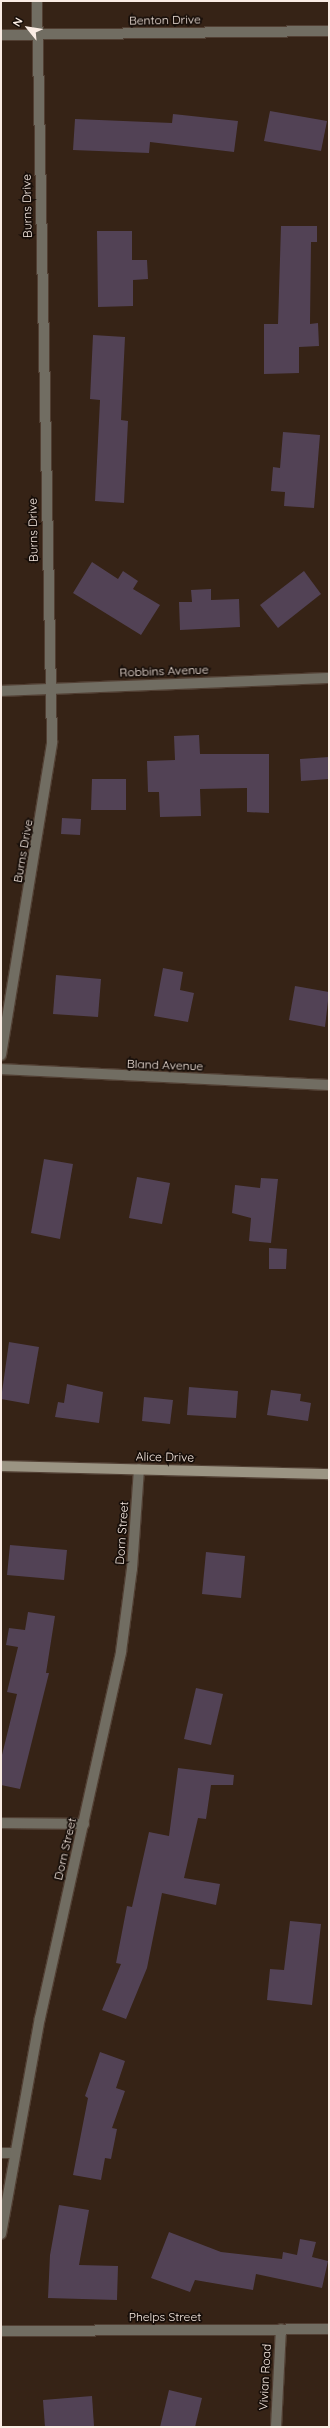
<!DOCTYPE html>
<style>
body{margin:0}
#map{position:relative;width:330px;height:2428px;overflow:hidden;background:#362316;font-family:Quicksand,sans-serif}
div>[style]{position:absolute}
.building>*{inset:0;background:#524255}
.roads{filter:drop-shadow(1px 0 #513f33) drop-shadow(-1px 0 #513f33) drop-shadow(0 1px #513f33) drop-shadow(0 -1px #513f33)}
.street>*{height:10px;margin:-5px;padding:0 5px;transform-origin:5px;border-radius:5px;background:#716d62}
.secondary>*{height:10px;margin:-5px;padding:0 5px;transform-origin:5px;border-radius:5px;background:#9b9483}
span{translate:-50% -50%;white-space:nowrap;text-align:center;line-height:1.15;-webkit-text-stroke:3.5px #170e09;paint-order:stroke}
.street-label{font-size:12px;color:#faece4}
.frame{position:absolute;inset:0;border:2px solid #faece4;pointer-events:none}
.north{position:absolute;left:8px;top:8px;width:40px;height:40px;-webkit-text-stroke:3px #170e09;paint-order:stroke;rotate:300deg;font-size:11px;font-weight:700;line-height:16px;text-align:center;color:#faece4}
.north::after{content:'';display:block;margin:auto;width:14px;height:18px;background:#faece4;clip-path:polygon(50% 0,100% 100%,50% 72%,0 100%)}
</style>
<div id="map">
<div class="building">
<i style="clip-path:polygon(270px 111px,327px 121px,321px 151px,264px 141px)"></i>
<i style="clip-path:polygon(173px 114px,238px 121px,234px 152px,150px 142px,149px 153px,73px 150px,75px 119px,172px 123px)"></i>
<i style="clip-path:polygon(281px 226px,317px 226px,317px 242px,311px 242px,310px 324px,318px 323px,319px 346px,299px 347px,299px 373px,264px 374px,264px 324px,278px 324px)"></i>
<i style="clip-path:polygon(97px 231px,132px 231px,132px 260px,147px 260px,148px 279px,133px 280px,133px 306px,98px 307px)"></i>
<i style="clip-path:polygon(93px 335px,125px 337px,121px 420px,128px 421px,124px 503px,95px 501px,100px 400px,90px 399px)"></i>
<i style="clip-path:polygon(283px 432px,320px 435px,314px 508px,284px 506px,285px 492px,271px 491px,273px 467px,280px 468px)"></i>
<i style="clip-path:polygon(92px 562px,118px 579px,123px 571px,138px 581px,133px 589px,160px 605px,141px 635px,73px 593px)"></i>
<i style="clip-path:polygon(304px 571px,321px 594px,278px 628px,260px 605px)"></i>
<i style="clip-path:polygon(211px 589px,211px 600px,239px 599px,240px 627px,180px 630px,179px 602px,192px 602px,191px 590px)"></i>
<i style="clip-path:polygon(199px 735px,200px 754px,269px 754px,269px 813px,247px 812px,247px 788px,200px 789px,201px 816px,160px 817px,159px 792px,148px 792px,147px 761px,175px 760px,174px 736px)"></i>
<i style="clip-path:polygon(329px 757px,329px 779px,301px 781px,300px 759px)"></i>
<i style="clip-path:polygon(92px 779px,126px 779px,126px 810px,91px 810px)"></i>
<i style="clip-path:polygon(62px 818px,81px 819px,80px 835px,61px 834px)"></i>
<i style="clip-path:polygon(163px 968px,183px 972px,180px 990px,194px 993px,188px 1022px,154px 1016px)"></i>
<i style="clip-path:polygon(56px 975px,101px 979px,98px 1017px,53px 1014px)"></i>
<i style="clip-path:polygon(295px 986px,329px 992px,325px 1027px,289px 1020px)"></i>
<i style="clip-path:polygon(44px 1159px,73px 1164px,60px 1239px,31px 1233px)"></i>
<i style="clip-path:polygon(137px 1177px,170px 1183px,162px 1224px,129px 1218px)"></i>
<i style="clip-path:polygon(261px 1178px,278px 1179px,271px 1243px,249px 1241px,251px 1218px,232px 1213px,235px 1185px,260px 1188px)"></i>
<i style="clip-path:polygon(269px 1248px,287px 1249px,286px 1269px,269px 1269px)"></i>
<i style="clip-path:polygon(9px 1342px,39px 1347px,29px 1404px,1px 1399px)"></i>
<i style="clip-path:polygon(67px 1384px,103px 1392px,99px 1423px,55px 1417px,58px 1402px,64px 1403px)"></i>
<i style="clip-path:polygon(189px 1387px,238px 1391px,236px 1418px,187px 1415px)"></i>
<i style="clip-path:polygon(271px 1390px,301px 1394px,300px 1401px,311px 1403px,308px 1421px,267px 1415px)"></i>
<i style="clip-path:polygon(144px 1397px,173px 1400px,170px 1424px,142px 1421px)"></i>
<i style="clip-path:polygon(10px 1545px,67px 1550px,64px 1580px,7px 1575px)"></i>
<i style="clip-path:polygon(206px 1552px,245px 1556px,241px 1598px,202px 1594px)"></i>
<i style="clip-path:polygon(28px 1612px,55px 1616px,46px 1673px,49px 1673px,20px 1789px,1px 1785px,1px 1759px,17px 1694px,7px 1692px,18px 1647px,6px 1645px,9px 1628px,25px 1630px)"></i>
<i style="clip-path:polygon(196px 1688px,223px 1694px,211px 1745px,184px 1739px)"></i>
<i style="clip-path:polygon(178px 1768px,234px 1775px,233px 1785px,211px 1785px,206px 1819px,198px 1818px,184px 1878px,220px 1884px,216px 1905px,162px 1893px,147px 1968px,126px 2019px,102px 2010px,121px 1964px,116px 1963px,127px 1906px,132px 1907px,149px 1832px,169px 1836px)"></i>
<i style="clip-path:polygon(290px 1921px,321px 1924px,312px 2005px,267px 2000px,270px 1969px,284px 1970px)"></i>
<i style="clip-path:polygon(100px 2052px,125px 2061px,116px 2088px,125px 2091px,112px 2128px,117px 2129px,111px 2159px,105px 2158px,101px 2180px,73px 2175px,88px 2098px,85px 2096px)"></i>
<i style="clip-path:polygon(59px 2205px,89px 2210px,79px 2265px,118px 2266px,117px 2300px,48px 2298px,50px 2255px)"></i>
<i style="clip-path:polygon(169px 2232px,221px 2252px,282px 2259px,283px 2252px,297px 2255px,300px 2239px,316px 2242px,312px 2257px,328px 2261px,322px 2288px,256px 2274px,253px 2290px,195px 2280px,190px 2292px,151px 2278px)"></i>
<i style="clip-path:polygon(169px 2390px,202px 2398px,195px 2427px,160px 2427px)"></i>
<i style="clip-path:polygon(92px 2396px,94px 2426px,45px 2427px,43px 2400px)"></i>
</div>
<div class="roads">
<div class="street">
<i style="left:1px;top:35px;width:328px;rotate:-0.7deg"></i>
<i style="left:1px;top:691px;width:328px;rotate:-2.3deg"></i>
<i style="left:1px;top:1055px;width:317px;rotate:-80.7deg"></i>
<i style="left:52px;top:742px;width:741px;rotate:-91.16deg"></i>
<i style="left:1px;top:1069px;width:328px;rotate:2.8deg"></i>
<i style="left:1px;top:1823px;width:83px;rotate:0.7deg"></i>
<i style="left:1px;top:2153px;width:13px"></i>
<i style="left:1px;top:2234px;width:219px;rotate:-79.8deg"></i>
<i style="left:40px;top:2018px;width:375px;rotate:-77.5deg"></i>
<i style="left:121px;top:1652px;width:84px;rotate:-82.5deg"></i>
<i style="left:132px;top:1569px;width:100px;rotate:-86deg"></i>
<i style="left:1px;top:2331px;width:328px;rotate:-0.3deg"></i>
<i style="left:276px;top:2427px;width:98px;rotate:-87.1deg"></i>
</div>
<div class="secondary">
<i style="left:1px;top:1466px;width:328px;rotate:1.4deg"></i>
</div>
</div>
<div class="street-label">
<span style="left:165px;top:20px;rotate:-1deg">Benton Drive</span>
<span style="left:27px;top:206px;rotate:-91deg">Burns Drive</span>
<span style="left:33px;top:530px;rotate:-91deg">Burns Drive</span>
<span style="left:164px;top:671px;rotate:-2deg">Robbins Avenue</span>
<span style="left:23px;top:851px;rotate:-80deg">Burns Drive</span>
<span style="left:165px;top:1065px;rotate:2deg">Bland Avenue</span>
<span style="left:165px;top:1457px;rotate:1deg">Alice Drive</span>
<span style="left:122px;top:1533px;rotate:-86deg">Dorn Street</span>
<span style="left:65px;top:1849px;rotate:-77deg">Dorn Street</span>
<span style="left:165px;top:2317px">Phelps Street</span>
<span style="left:265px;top:2377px;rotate:-87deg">Vivian Road</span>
</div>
<div class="frame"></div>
<div class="north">N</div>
</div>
